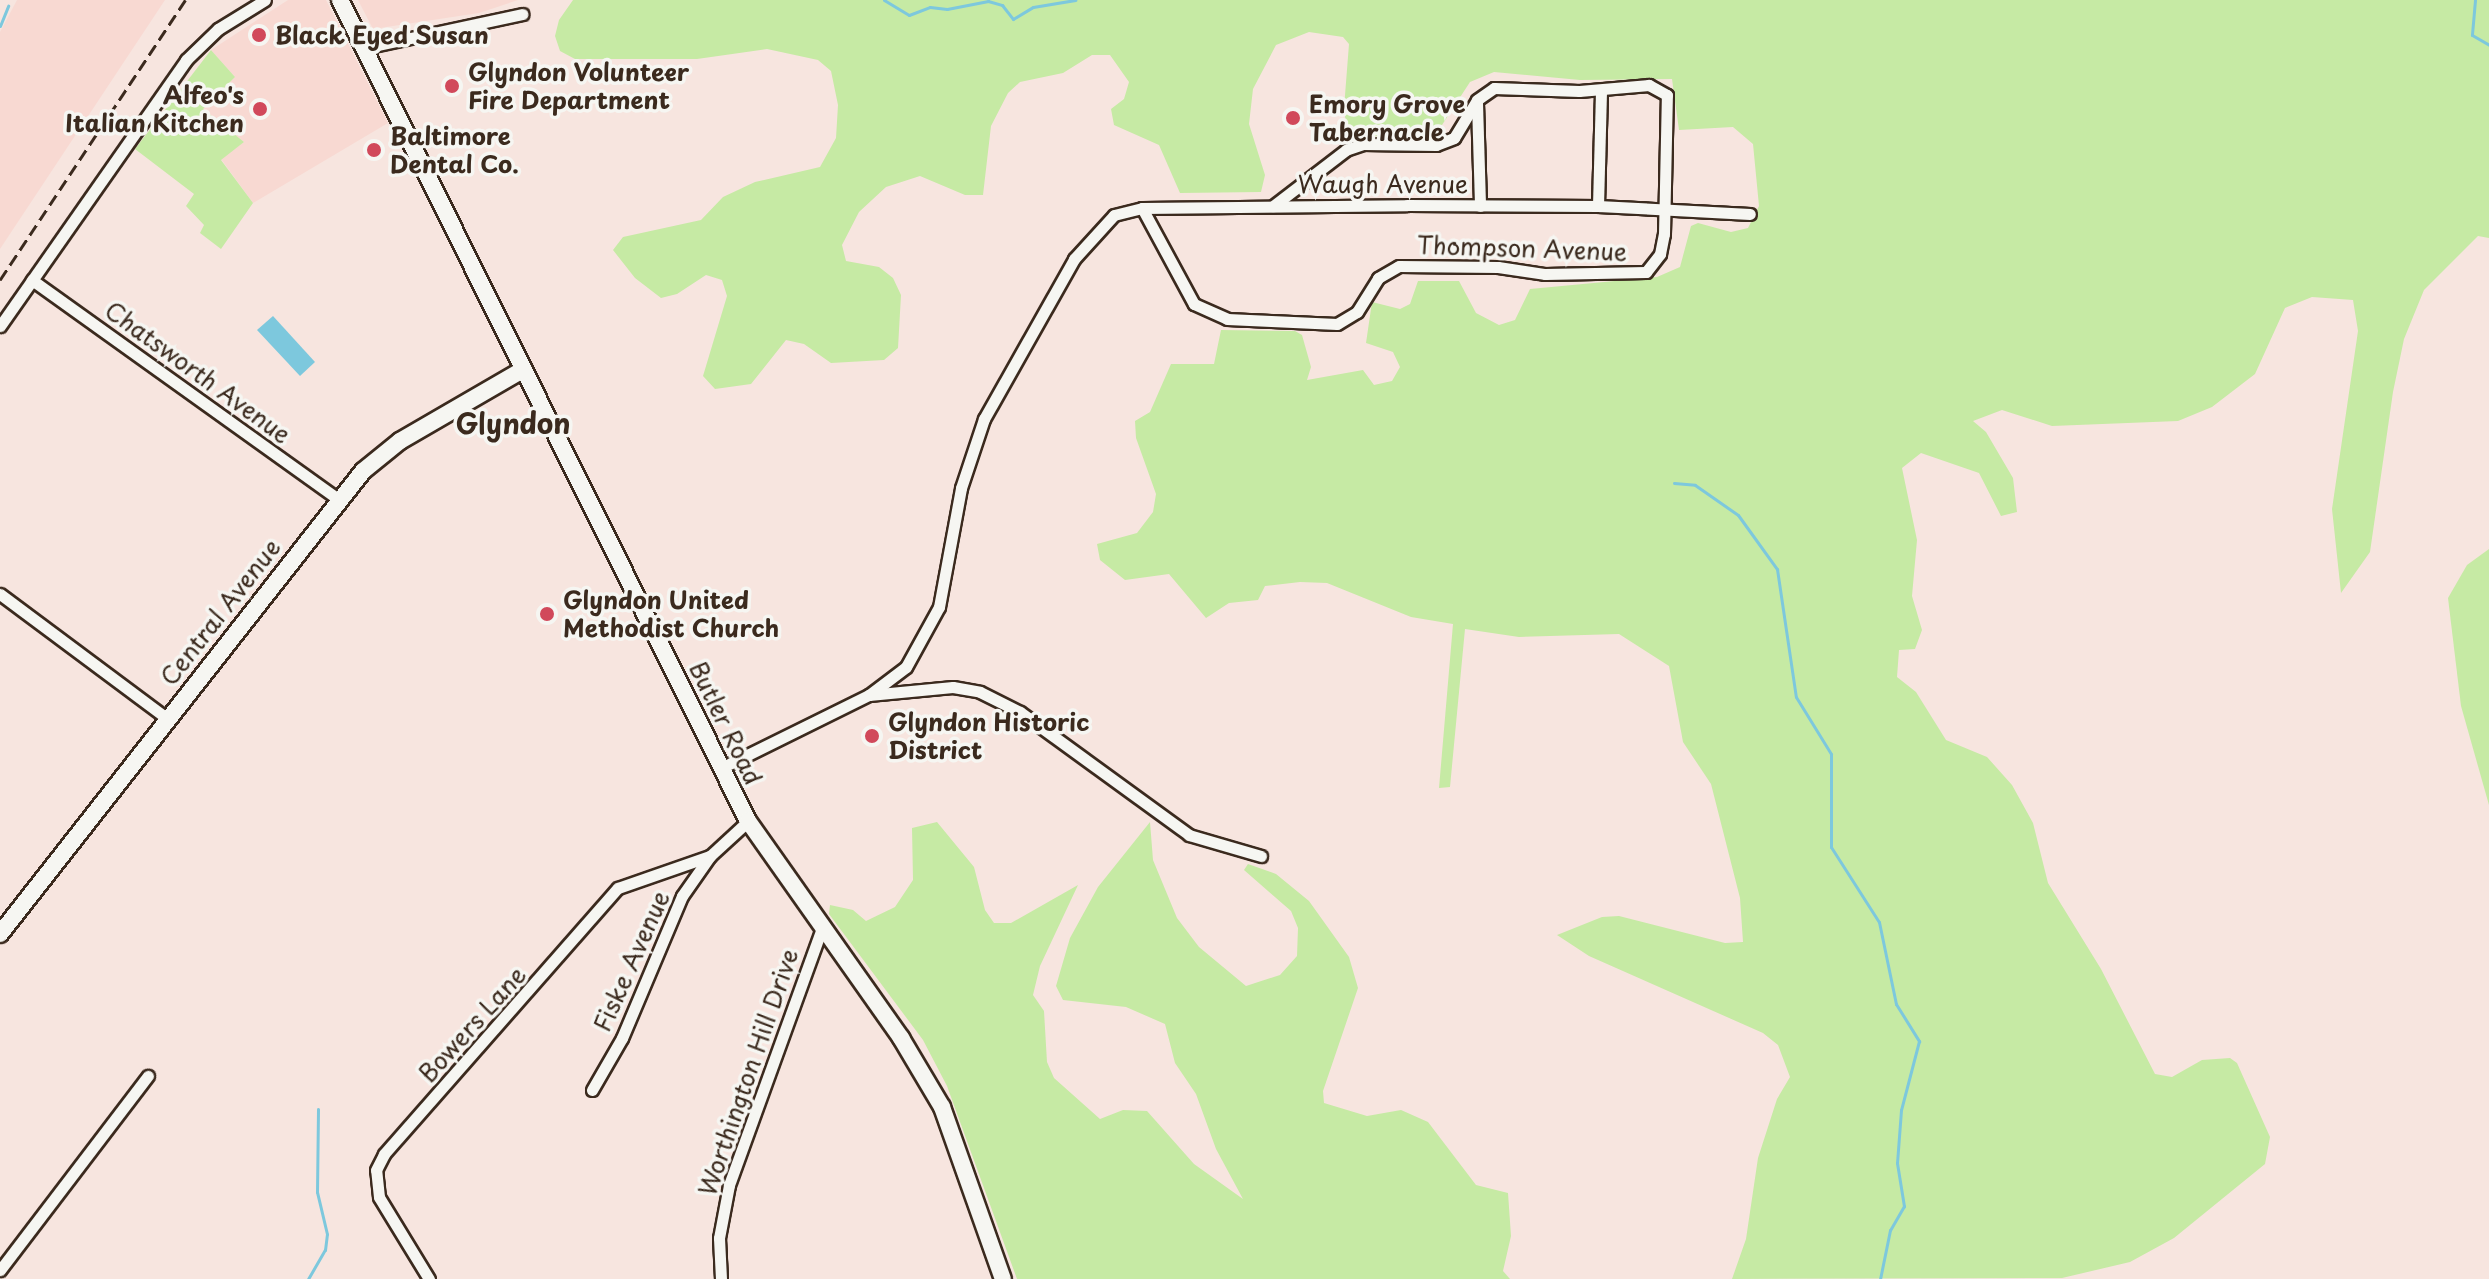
<!DOCTYPE html>
<style>
body{margin:0}
#map{position:relative;width:2489px;height:1279px;overflow:hidden;background:#f7e5df;font-family:"Playpen Sans",sans-serif}
div>[style]{position:absolute}
.built>*{inset:0;background:#f8d9d2}
.green>*{inset:0;background:#c6eaa4}
.water>*{inset:0;background:#7dc8dd}
.stream>*{height:3px;margin:-1.5px;padding:0 1.5px;transform-origin:1.5px;border-radius:1.5px;background:#7dc8dd}
.roads{filter:drop-shadow(2px 0 #3b2a1e) drop-shadow(-2px 0 #3b2a1e) drop-shadow(0 2px #3b2a1e) drop-shadow(0 -2px #3b2a1e)}
.street>*{height:11px;margin:-5.5px;padding:0 5.5px;transform-origin:5.5px;border-radius:5.5px;background:#f6f6f2}
.secondary>*{height:16px;margin:-8px;padding:0 8px;transform-origin:8px;border-radius:8px;background:#f6f6f2}
.rail>*{height:3px;margin-top:-1.5px;transform-origin:0;background:repeating-linear-gradient(90deg,#3b2a1e 0 12px,transparent 0 18px)}
.dots>*{width:22px;height:22px;translate:-50% -50%;box-sizing:border-box;border:4px solid #f6f6f2;border-radius:50%}
span{translate:-50% -50%;white-space:nowrap;text-align:center;line-height:1.15;-webkit-text-stroke:7px #f6f6f2;paint-order:stroke}
.poi-label{font-size:24px;color:#3b2a1e;font-weight:700}
.left{translate:0 -50%;text-align:left}
.right{translate:-100% -50%;text-align:right}
.street-label{font-size:24px;color:#3b2a1e}
.quarter-label{font-size:28px;color:#3b2a1e;font-weight:700}
</style>
<div id="map">
<div class="built">
<i style="clip-path:polygon(17px 0,165px 0,0 249px,0 32px)"></i>
<i style="clip-path:polygon(288px 0,326px 0,388px 123px,253px 203px,221px 159px,244px 142px,202px 109px,235px 77px,211px 50px)"></i>
<i style="clip-path:polygon(358px 0,518px 0,479px 13px,373px 29px)"></i>
</div>
<div class="green">
<i style="clip-path:polygon(573px 0,2489px 0,2489px 238px,2478px 236px,2424px 290px,2404px 339px,2393px 392px,2370px 552px,2341px 593px,2332px 509px,2358px 331px,2353px 300px,2312px 297px,2285px 308px,2255px 374px,2212px 407px,2178px 421px,2052px 426px,2002px 410px,1973px 421px,1986px 432px,2013px 478px,2017px 512px,2001px 516px,1979px 473px,1921px 453px,1902px 468px,1917px 540px,1912px 596px,1922px 630px,1915px 649px,1899px 650px,1897px 677px,1916px 692px,1946px 740px,1987px 757px,2012px 785px,2033px 823px,2048px 883px,2101px 969px,2155px 1074px,2172px 1077px,2202px 1060px,2230px 1058px,2237px 1063px,2270px 1137px,2265px 1164px,2174px 1238px,2130px 1262px,2062px 1278px,1732px 1279px,1746px 1239px,1758px 1158px,1777px 1099px,1790px 1077px,1778px 1045px,1763px 1033px,1589px 956px,1557px 935px,1602px 917px,1619px 916px,1725px 943px,1743px 942px,1740px 898px,1711px 784px,1683px 742px,1669px 666px,1619px 634px,1519px 637px,1465px 629px,1450px 787px,1439px 788px,1453px 624px,1411px 617px,1327px 583px,1300px 582px,1265px 586px,1258px 600px,1229px 603px,1206px 618px,1169px 574px,1125px 580px,1100px 560px,1097px 544px,1137px 533px,1153px 512px,1156px 494px,1136px 438px,1135px 421px,1150px 412px,1171px 364px,1214px 364px,1221px 330px,1295px 331px,1302px 335px,1311px 367px,1307px 380px,1363px 370px,1374px 385px,1392px 381px,1400px 367px,1393px 352px,1366px 343px,1372px 302px,1400px 309px,1410px 304px,1418px 281px,1459px 281px,1476px 313px,1499px 325px,1515px 320px,1530px 289px,1657px 277px,1680px 267px,1691px 226px,1698px 223px,1731px 232px,1748px 228px,1759px 206px,1753px 144px,1733px 127px,1679px 130px,1672px 79px,1580px 80px,1494px 72px,1470px 82px,1442px 125px,1348px 141px,1344px 108px,1349px 44px,1343px 37px,1309px 32px,1276px 45px,1253px 89px,1249px 124px,1265px 175px,1261px 192px,1180px 193px,1159px 145px,1114px 125px,1111px 109px,1124px 99px,1129px 82px,1110px 55px,1092px 55px,1063px 73px,1020px 82px,1008px 93px,991px 126px,983px 195px,965px 195px,920px 176px,886px 187px,859px 212px,842px 245px,846px 261px,879px 267px,893px 278px,901px 295px,898px 348px,884px 360px,831px 363px,804px 344px,786px 340px,751px 384px,715px 389px,703px 376px,727px 296px,722px 280px,706px 275px,677px 294px,661px 298px,635px 278px,613px 250px,623px 237px,701px 220px,723px 197px,755px 182px,820px 167px,836px 138px,838px 105px,831px 71px,818px 60px,767px 49px,697px 59px,575px 59px,560px 51px,555px 36px,559px 20px)"></i>
<i style="clip-path:polygon(211px 50px,235px 77px,203px 109px,244px 142px,221px 160px,253px 203px,221px 249px,200px 233px,204px 225px,186px 206px,194px 194px,135px 149px)"></i>
<i style="clip-path:polygon(2489px 549px,2489px 805px,2461px 706px,2448px 598px,2467px 565px)"></i>
<i style="clip-path:polygon(937px 822px,974px 867px,985px 910px,994px 923px,1011px 923px,1078px 885px,1040px 966px,1033px 995px,1044px 1011px,1047px 1062px,1054px 1078px,1100px 1119px,1123px 1110px,1147px 1111px,1194px 1164px,1243px 1199px,1216px 1149px,1196px 1094px,1175px 1063px,1165px 1024px,1126px 1007px,1063px 1000px,1056px 986px,1070px 938px,1098px 887px,1150px 822px,1153px 860px,1177px 918px,1199px 947px,1246px 986px,1280px 975px,1297px 956px,1298px 928px,1291px 911px,1244px 870px,1248px 864px,1276px 874px,1309px 901px,1349px 957px,1358px 988px,1323px 1091px,1324px 1103px,1367px 1116px,1401px 1110px,1428px 1122px,1476px 1185px,1508px 1193px,1511px 1236px,1503px 1271px,1510px 1279px,1017px 1279px,947px 1086px,923px 1040px,829px 914px,830px 905px,853px 910px,866px 921px,895px 907px,913px 880px,912px 828px)"></i>
</div>
<div class="water">
<i style="clip-path:polygon(273px 316px,315px 362px,300px 376px,257px 330px)"></i>
</div>
<div class="stream">
<i style="left:884px;top:0;width:29px;rotate:31deg"></i>
<i style="left:909px;top:15px;width:22px;rotate:-21deg"></i>
<i style="left:930px;top:7px;width:17px;rotate:7deg"></i>
<i style="left:947px;top:9px;width:42px;rotate:-11deg"></i>
<i style="left:988px;top:1px;width:15px;rotate:16deg"></i>
<i style="left:1002px;top:5px;width:18px;rotate:52deg"></i>
<i style="left:1013px;top:19px;width:23px;rotate:-31deg"></i>
<i style="left:1033px;top:7px;width:43px;rotate:-9.5deg"></i>
<i style="left:2475px;top:0;width:35px;rotate:95deg"></i>
<i style="left:2472px;top:35px;width:20px;rotate:30deg"></i>
<i style="left:0;top:26px;width:22px;rotate:-68deg"></i>
<i style="left:1674px;top:483px;width:21px;rotate:5deg"></i>
<i style="left:1695px;top:485px;width:52px;rotate:34.9deg"></i>
<i style="left:1738px;top:515px;width:67px;rotate:54.2deg"></i>
<i style="left:1777px;top:569px;width:129px;rotate:81.6deg"></i>
<i style="left:1796px;top:697px;width:67px;rotate:58.4deg"></i>
<i style="left:1831px;top:754px;width:93px;rotate:90deg"></i>
<i style="left:1831px;top:847px;width:89px;rotate:57.4deg"></i>
<i style="left:1879px;top:922px;width:84px;rotate:78.3deg"></i>
<i style="left:1896px;top:1004px;width:44px;rotate:58.1deg"></i>
<i style="left:1919px;top:1041px;width:71px;rotate:104.6deg"></i>
<i style="left:1901px;top:1110px;width:53px;rotate:94.3deg"></i>
<i style="left:1897px;top:1163px;width:44px;rotate:80.8deg"></i>
<i style="left:1904px;top:1206px;width:28px;rotate:120deg"></i>
<i style="left:1890px;top:1230px;width:50px;rotate:101.5deg"></i>
<i style="left:308px;top:1279px;width:34px;rotate:-60deg"></i>
<i style="left:325px;top:1250px;width:16px;rotate:-83deg"></i>
<i style="left:327px;top:1234px;width:43px;rotate:-103.4deg"></i>
<i style="left:317px;top:1192px;width:83px;rotate:-89.3deg"></i>
</div>
<div class="roads">
<div class="street">
<i style="left:364px;top:48px;width:162px;rotate:-12.1deg"></i>
<i style="left:1477px;top:103px;width:103px;rotate:88.3deg"></i>
<i style="left:1598px;top:206px;width:115px;rotate:-88.5deg"></i>
<i style="left:1142px;top:208px;width:109px;rotate:61.6deg"></i>
<i style="left:1194px;top:304px;width:36px;rotate:24deg"></i>
<i style="left:1227px;top:319px;width:110px;rotate:2.6deg"></i>
<i style="left:1337px;top:324px;width:23px;rotate:-31deg"></i>
<i style="left:1357px;top:312px;width:40px;rotate:-58deg"></i>
<i style="left:1378px;top:278px;width:24px;rotate:-30deg"></i>
<i style="left:1399px;top:266px;width:99px;rotate:0.6deg"></i>
<i style="left:1498px;top:267px;width:48px;rotate:8.5deg"></i>
<i style="left:1545px;top:274px;width:101px;rotate:-1.1deg"></i>
<i style="left:1646px;top:272px;width:23px;rotate:-52deg"></i>
<i style="left:1660px;top:254px;width:20px;rotate:-79deg"></i>
<i style="left:1664px;top:234px;width:139px;rotate:-88.8deg"></i>
<i style="left:1667px;top:95px;width:21px;rotate:-151deg"></i>
<i style="left:1649px;top:85px;width:70px;rotate:175.1deg"></i>
<i style="left:1579px;top:91px;width:85px;rotate:-178deg"></i>
<i style="left:1494px;top:88px;width:21px;rotate:145deg"></i>
<i style="left:1477px;top:100px;width:44px;rotate:121.2deg"></i>
<i style="left:1454px;top:138px;width:19px;rotate:159deg"></i>
<i style="left:1436px;top:145px;width:73px;rotate:-179.2deg"></i>
<i style="left:1363px;top:144px;width:18px;rotate:161deg"></i>
<i style="left:1346px;top:150px;width:92px;rotate:142.5deg"></i>
<i style="left:32px;top:280px;width:376px;rotate:35.6deg"></i>
<i style="left:0;top:326px;width:325px;rotate:-55deg"></i>
<i style="left:186px;top:60px;width:45px;rotate:-44.1deg"></i>
<i style="left:218px;top:29px;width:55px;rotate:-31.7deg"></i>
<i style="left:0;top:594px;width:209px;rotate:36.7deg"></i>
<i style="left:869px;top:695px;width:84px;rotate:-5.4deg"></i>
<i style="left:953px;top:687px;width:27px;rotate:10deg"></i>
<i style="left:980px;top:692px;width:45px;rotate:26.6deg"></i>
<i style="left:1020px;top:712px;width:209px;rotate:36deg"></i>
<i style="left:1189px;top:835px;width:75px;rotate:16.3deg"></i>
<i style="left:721px;top:768px;width:165px;rotate:-26.3deg"></i>
<i style="left:869px;top:695px;width:46px;rotate:-37.1deg"></i>
<i style="left:906px;top:667px;width:68px;rotate:-61.2deg"></i>
<i style="left:939px;top:607px;width:121px;rotate:-79.5deg"></i>
<i style="left:961px;top:488px;width:73px;rotate:-71.6deg"></i>
<i style="left:984px;top:419px;width:184px;rotate:-60.6deg"></i>
<i style="left:1074px;top:259px;width:59px;rotate:-47.7deg"></i>
<i style="left:1114px;top:215px;width:29px;rotate:-14deg"></i>
<i style="left:1142px;top:208px;width:265px;rotate:-0.6deg"></i>
<i style="left:1407px;top:205px;width:191px;rotate:0.3deg"></i>
<i style="left:1598px;top:206px;width:152px;rotate:3deg"></i>
<i style="left:592px;top:1090px;width:60px;rotate:-60deg"></i>
<i style="left:622px;top:1038px;width:154px;rotate:-67.1deg"></i>
<i style="left:682px;top:896px;width:49px;rotate:-55deg"></i>
<i style="left:710px;top:856px;width:52px;rotate:-42.6deg"></i>
<i style="left:0;top:1270px;width:244px;rotate:-52.7deg"></i>
<i style="left:429px;top:1279px;width:96px;rotate:-121.4deg"></i>
<i style="left:379px;top:1197px;width:27px;rotate:-96deg"></i>
<i style="left:376px;top:1170px;width:18px;rotate:-63deg"></i>
<i style="left:384px;top:1154px;width:354px;rotate:-48.7deg"></i>
<i style="left:618px;top:888px;width:97px;rotate:-19.2deg"></i>
<i style="left:721px;top:1279px;width:41px;rotate:-92.8deg"></i>
<i style="left:719px;top:1238px;width:54px;rotate:-79.3deg"></i>
<i style="left:729px;top:1185px;width:273px;rotate:-70.1deg"></i>
</div>
<div class="secondary">
<i style="left:340px;top:0;width:917px;rotate:63.57deg"></i>
<i style="left:748px;top:821px;width:266px;rotate:54.8deg"></i>
<i style="left:901px;top:1038px;width:80px;rotate:59.3deg"></i>
<i style="left:942px;top:1107px;width:182px;rotate:70.5deg"></i>
<i style="left:0;top:934px;width:588px;rotate:-51.9deg"></i>
<i style="left:363px;top:471px;width:48px;rotate:-39deg"></i>
<i style="left:400px;top:441px;width:143px;rotate:-30.1deg"></i>
</div>
</div>
<div class="rail">
<i style="left:0;top:280px;width:336px;rotate:-56.5deg"></i>
</div>
<div class="dots">
<i style="left:259px;top:35px;background:#d1495b"></i>
<i style="left:452px;top:86px;background:#d1495b"></i>
<i style="left:260px;top:109px;background:#d1495b"></i>
<i style="left:1293px;top:118px;background:#d1495b"></i>
<i style="left:374px;top:150px;background:#d1495b"></i>
<i style="left:547px;top:614px;background:#d1495b"></i>
<i style="left:872px;top:736px;background:#d1495b"></i>
</div>
<div class="poi-label">
<span class="left" style="left:275px;top:35px">Black Eyed Susan</span>
<span class="left" style="left:468px;top:86px">Glyndon Volunteer<br>Fire Department</span>
<span class="right" style="left:244px;top:109px">Alfeo's<br>Italian Kitchen</span>
<span class="left" style="left:1309px;top:118px">Emory Grove<br>Tabernacle</span>
<span class="left" style="left:390px;top:150px">Baltimore<br>Dental Co.</span>
<span class="left" style="left:563px;top:614px">Glyndon United<br>Methodist Church</span>
<span class="left" style="left:888px;top:736px">Glyndon Historic<br>District</span>
</div>
<div class="street-label">
<span style="left:1383px;top:184px">Waugh Avenue</span>
<span style="left:1522px;top:248px;rotate:2deg">Thompson Avenue</span>
<span style="left:198px;top:372px;rotate:36deg">Chatsworth Avenue</span>
<span style="left:220px;top:612px;rotate:-52deg">Central Avenue</span>
<span style="left:726px;top:723px;rotate:64deg">Butler Road</span>
<span style="left:631px;top:961px;rotate:-66deg">Fiske Avenue</span>
<span style="left:472px;top:1024px;rotate:-48deg">Bowers Lane</span>
<span style="left:748px;top:1072px;rotate:-71deg">Worthington Hill Drive</span>
</div>
<div class="quarter-label">
<span style="left:513px;top:423px">Glyndon</span>
</div>
</div>
